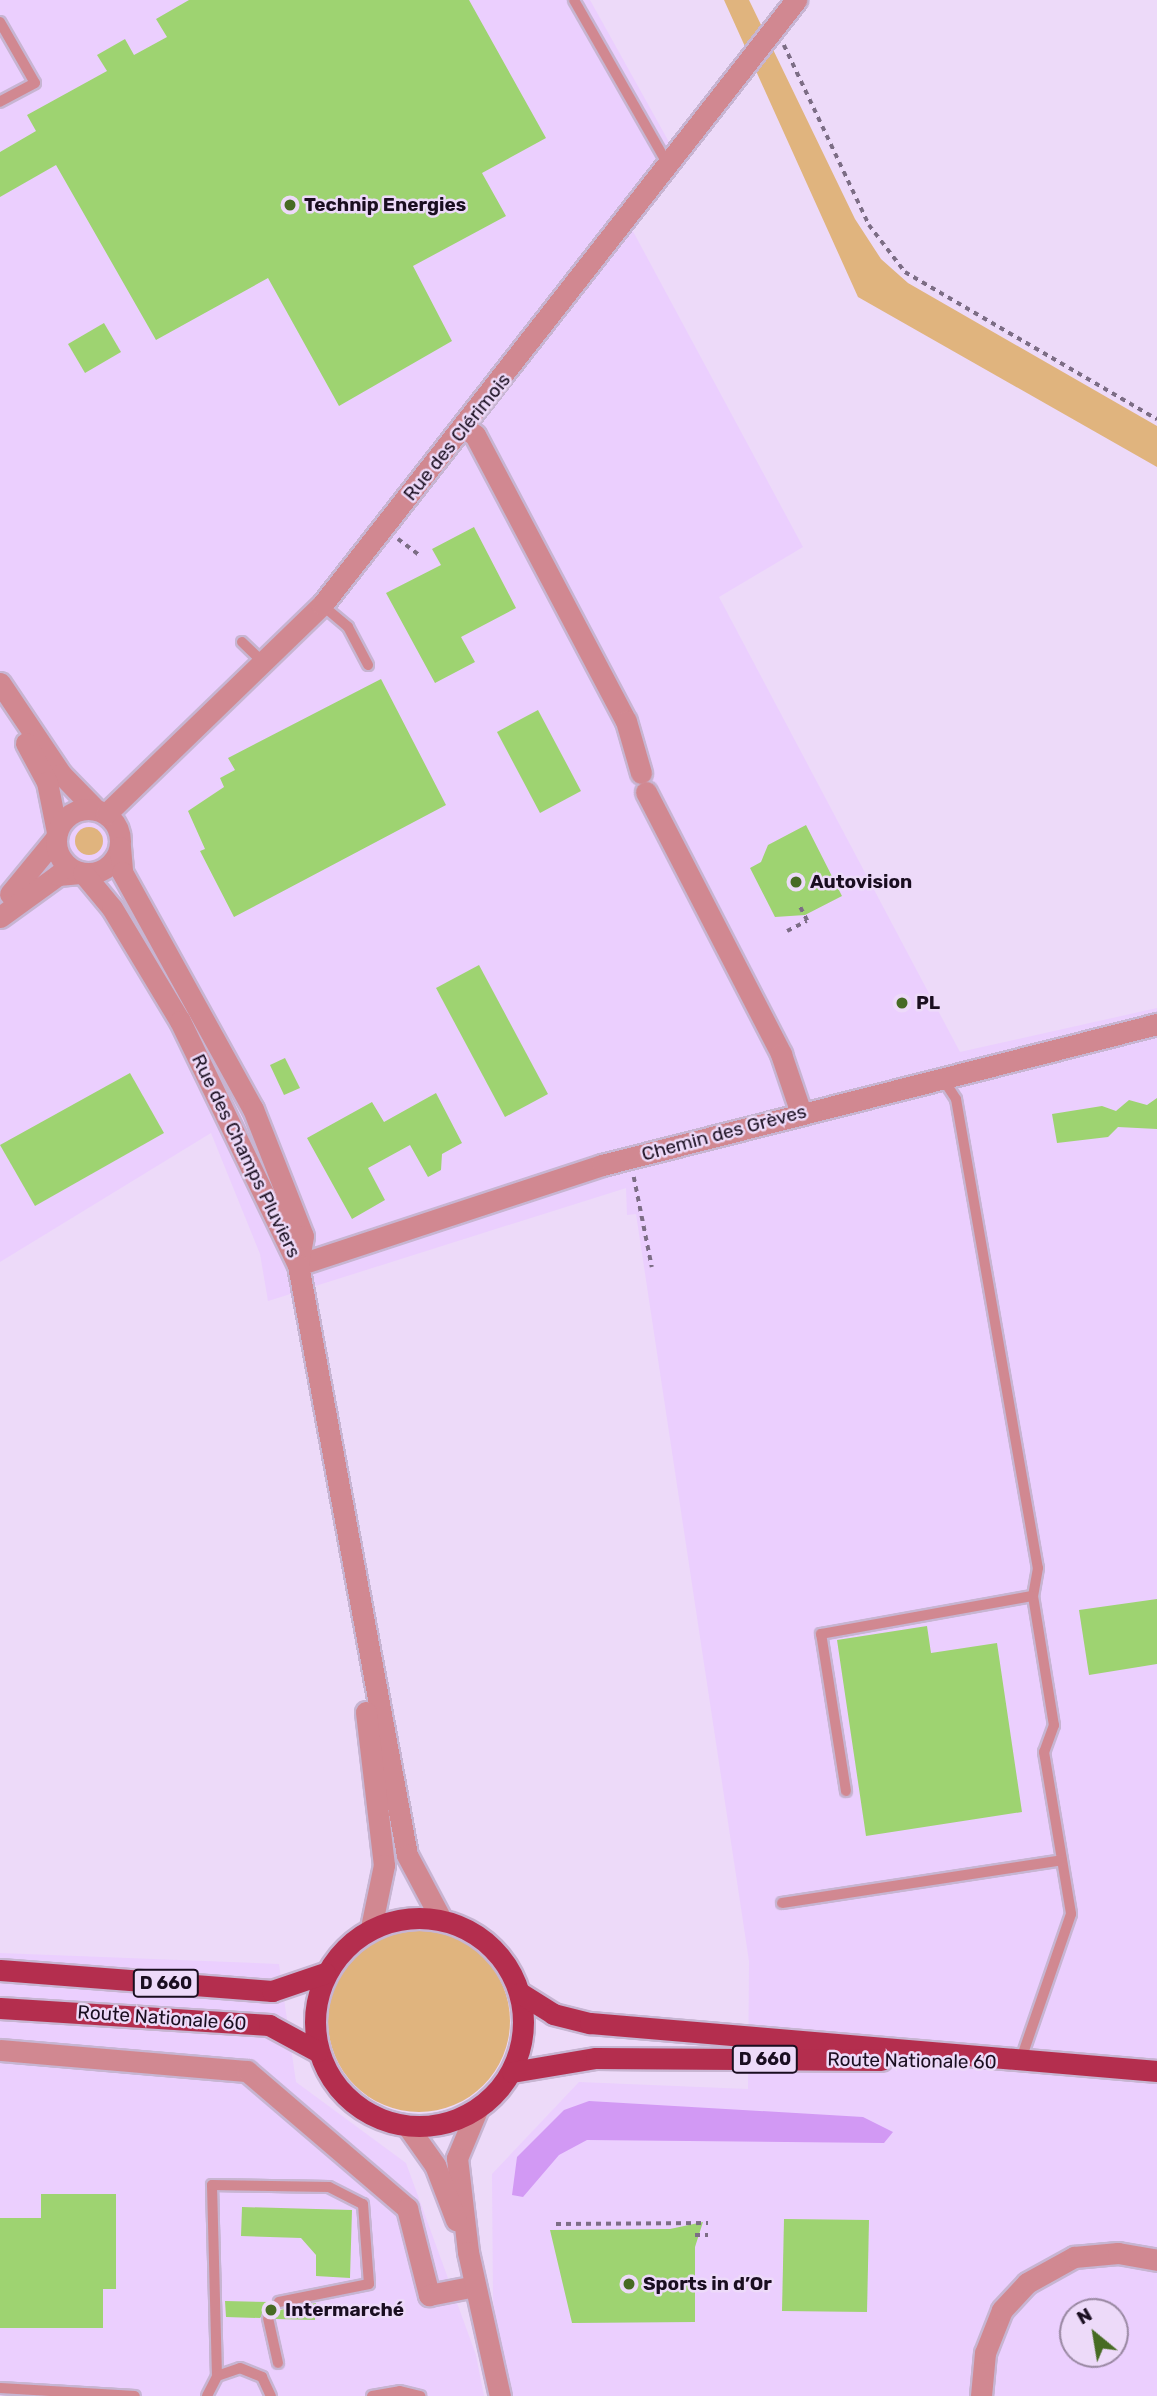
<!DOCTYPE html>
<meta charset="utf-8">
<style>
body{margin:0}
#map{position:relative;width:1157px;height:2396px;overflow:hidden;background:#eddaf9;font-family:Rubik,sans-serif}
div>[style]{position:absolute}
.built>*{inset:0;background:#ebcffe}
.green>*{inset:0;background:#e0b47e}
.round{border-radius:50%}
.water>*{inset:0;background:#d299f4}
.building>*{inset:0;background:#9ed371}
.path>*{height:3.5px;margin-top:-1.75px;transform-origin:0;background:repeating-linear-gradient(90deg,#7c6d85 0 5px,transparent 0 10px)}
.roads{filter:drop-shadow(2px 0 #c7b5d2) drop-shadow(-2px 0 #c7b5d2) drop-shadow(0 2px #c7b5d2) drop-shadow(0 -2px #c7b5d2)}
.service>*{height:10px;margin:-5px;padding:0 5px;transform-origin:5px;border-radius:5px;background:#d18891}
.minor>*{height:21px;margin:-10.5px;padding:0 10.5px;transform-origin:10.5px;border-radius:10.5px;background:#d18891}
.tertiary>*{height:21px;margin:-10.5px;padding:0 10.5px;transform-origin:10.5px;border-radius:10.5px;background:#d18891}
.tertiary>.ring{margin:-10.5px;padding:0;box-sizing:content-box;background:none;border:21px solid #d18891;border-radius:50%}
.primary>*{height:21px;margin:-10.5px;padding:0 10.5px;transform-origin:10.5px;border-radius:10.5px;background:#b42e4e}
.primary>.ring{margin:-10.5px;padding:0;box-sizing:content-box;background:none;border:21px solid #b42e4e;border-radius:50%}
.dots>*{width:19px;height:19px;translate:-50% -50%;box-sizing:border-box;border:4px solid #eddaf9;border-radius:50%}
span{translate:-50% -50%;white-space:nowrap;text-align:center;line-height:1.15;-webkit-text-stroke:5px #eddaf9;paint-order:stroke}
.shield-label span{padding:2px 5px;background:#eddaf9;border:2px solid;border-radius:5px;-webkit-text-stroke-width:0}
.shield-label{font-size:18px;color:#1a0e20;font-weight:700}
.poi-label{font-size:19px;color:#1a0e20;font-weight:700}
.left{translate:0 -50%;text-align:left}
.street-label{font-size:19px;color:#1a0e20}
.north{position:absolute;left:1059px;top:2298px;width:70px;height:70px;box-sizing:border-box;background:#eddaf9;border:2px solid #9988a2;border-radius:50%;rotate:330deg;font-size:19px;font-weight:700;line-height:28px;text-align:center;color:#1a0e20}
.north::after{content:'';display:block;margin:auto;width:24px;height:32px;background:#476b24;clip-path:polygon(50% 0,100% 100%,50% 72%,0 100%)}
</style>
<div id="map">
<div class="built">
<i style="clip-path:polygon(evenodd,0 0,590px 0,669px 142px,621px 209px,803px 547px,719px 597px,960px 1052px,1157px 1008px,1157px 2396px,509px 2396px,493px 2301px,492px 2174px,579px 2082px,748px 2089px,749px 1961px,636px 1214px,627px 1215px,626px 1188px,268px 1301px,260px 1254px,211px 1133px,0 1262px,0 0,1073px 2312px,1115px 2312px,1115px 2354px,1073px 2354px,1073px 2312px)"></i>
<i style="clip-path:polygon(0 1953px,279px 1964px,296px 2082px,406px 2163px,476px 2355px,484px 2396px,0 2396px)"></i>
</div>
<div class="green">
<i style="clip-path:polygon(724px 0,749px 0,855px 219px,881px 259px,908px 283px,1157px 426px,1157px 467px,858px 297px)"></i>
<i class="round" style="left:75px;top:827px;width:28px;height:28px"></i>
<i class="round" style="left:328px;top:1930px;width:182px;height:182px"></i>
</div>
<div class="water">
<i style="clip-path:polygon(589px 2101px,863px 2117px,893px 2132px,884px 2143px,587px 2140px,559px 2155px,523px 2197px,512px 2195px,517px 2157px,564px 2110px)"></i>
</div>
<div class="building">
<i style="clip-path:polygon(189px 0,469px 0,546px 138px,482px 173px,506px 216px,413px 266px,452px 341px,339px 406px,268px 278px,156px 340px,56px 165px,0 197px,0 152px,36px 131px,27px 115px,107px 71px,97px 55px,125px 39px,134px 55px,167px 37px,156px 19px)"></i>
<i style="clip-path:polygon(104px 323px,121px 352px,85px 373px,68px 344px)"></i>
<i style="clip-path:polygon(474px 527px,516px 608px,461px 637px,475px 662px,435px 683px,386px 593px,441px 565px,432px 549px)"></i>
<i style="clip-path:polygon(381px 679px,446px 805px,234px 917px,200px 851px,205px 849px,188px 811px,224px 787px,220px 778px,235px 770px,228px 758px)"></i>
<i style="clip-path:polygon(538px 710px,581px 791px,540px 813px,497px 732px)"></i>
<i style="clip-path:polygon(806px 825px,842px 896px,805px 915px,775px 917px,750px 868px,761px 862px,768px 845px)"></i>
<i style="clip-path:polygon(479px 965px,548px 1094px,505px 1117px,436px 988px)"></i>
<i style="clip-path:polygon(285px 1058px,300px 1088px,284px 1095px,270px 1065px)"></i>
<i style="clip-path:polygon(130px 1073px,164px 1133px,35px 1206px,0 1145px)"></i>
<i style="clip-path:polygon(436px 1093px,462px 1143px,442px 1154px,441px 1170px,428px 1177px,410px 1145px,368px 1168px,385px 1200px,352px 1219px,307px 1138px,372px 1102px,384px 1122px)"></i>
<i style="clip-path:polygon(1157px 1098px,1157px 1129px,1118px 1127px,1108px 1137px,1057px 1143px,1052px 1114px,1102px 1106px,1116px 1111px,1129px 1100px,1147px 1105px)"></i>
<i style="clip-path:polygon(1157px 1599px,1157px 1664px,1089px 1675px,1079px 1610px)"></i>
<i style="clip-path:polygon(927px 1626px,931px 1653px,997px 1643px,1022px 1812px,866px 1836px,837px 1640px)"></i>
<i style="clip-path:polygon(41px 2194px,116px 2194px,116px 2289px,103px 2289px,103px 2328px,0 2328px,0 2218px,41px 2218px)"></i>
<i style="clip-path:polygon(242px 2207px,352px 2210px,350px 2278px,316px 2276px,316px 2255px,301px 2238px,241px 2236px)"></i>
<i style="clip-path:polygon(784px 2219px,869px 2220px,867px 2312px,782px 2311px)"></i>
<i style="clip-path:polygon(703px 2222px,695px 2247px,695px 2322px,572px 2323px,550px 2230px,670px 2229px)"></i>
<i style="clip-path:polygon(225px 2301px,271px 2302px,280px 2310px,316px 2303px,315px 2320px,276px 2319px,267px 2310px,260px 2318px,226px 2317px)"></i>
</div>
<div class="path">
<i style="left:784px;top:45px;width:199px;rotate:64.7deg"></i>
<i style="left:869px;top:225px;width:59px;rotate:52.5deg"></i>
<i style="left:905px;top:272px;width:292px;rotate:30.3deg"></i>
<i style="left:398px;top:539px;width:26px;rotate:37deg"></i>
<i style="left:787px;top:931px;width:22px;rotate:-27deg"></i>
<i style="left:807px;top:921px;width:18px;rotate:-117deg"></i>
<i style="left:634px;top:1177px;width:92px;rotate:78.7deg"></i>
<i style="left:556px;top:2224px;width:152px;rotate:-0.4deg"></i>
<i style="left:695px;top:2235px;width:13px"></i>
</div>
<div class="roads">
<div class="service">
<i style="left:574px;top:0;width:190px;rotate:60.3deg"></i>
<i style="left:0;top:22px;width:70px;rotate:60.2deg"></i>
<i style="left:35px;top:83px;width:40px;rotate:152deg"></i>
<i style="left:322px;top:605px;width:34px;rotate:40deg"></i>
<i style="left:348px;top:627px;width:43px;rotate:62.2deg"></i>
<i style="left:242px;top:642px;width:29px;rotate:44deg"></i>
<i style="left:943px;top:1079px;width:24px;rotate:57deg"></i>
<i style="left:956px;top:1099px;width:476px;rotate:80.1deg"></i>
<i style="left:1038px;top:1568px;width:28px;rotate:100deg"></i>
<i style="left:1033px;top:1596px;width:131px;rotate:80.8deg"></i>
<i style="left:1054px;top:1725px;width:29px;rotate:110deg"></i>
<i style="left:1044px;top:1752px;width:164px;rotate:80.5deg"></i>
<i style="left:1071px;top:1914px;width:157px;rotate:109deg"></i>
<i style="left:846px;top:1791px;width:159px;rotate:-99deg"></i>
<i style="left:821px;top:1634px;width:215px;rotate:-10.2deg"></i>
<i style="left:782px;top:1903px;width:283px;rotate:-8.7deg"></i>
<i style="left:268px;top:2318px;width:46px;rotate:77.5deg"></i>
<i style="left:217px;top:2376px;width:191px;rotate:-91.5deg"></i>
<i style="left:212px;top:2185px;width:117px;rotate:1deg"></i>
<i style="left:329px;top:2187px;width:38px;rotate:27deg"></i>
<i style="left:363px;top:2204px;width:80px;rotate:85.7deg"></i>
<i style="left:369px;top:2284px;width:92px;rotate:168.7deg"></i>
<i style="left:0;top:2388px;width:135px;rotate:3.4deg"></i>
<i style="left:207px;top:2396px;width:22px;rotate:-63deg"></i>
<i style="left:217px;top:2376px;width:24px;rotate:-19deg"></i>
<i style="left:240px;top:2368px;width:24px;rotate:22deg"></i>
<i style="left:262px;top:2377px;width:21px;rotate:65deg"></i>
<i style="left:372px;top:2396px;width:28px;rotate:-10deg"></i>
<i style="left:400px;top:2391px;width:21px;rotate:14deg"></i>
</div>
<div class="minor">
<i style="left:464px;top:428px;width:13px;rotate:32deg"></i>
<i style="left:475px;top:435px;width:323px;rotate:62.2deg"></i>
<i style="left:626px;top:721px;width:54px;rotate:73.9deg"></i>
<i style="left:646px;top:792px;width:295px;rotate:62.7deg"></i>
<i style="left:781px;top:1054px;width:62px;rotate:71.3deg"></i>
<i style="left:10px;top:894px;width:71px;rotate:-50.7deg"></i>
<i style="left:0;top:917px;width:72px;rotate:-35.9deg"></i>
<i style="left:58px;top:875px;width:25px;rotate:-5deg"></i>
<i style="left:298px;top:1265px;width:320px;rotate:-18.2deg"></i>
<i style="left:602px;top:1165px;width:573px;rotate:-14.25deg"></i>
<i style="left:0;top:2050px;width:248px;rotate:4.9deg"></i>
<i style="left:247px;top:2071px;width:211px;rotate:40.6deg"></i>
<i style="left:407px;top:2208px;width:90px;rotate:75.8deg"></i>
<i style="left:429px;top:2295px;width:47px;rotate:-11.1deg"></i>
<i style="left:477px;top:2110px;width:52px;rotate:112.6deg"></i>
<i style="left:457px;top:2158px;width:95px;rotate:83.3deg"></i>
<i style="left:468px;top:2252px;width:148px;rotate:77.5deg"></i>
<i style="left:408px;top:2127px;width:47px;rotate:54.6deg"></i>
<i style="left:435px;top:2165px;width:59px;rotate:69.1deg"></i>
<i style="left:981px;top:2396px;width:43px;rotate:-84.7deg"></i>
<i style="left:985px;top:2353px;width:46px;rotate:-68.4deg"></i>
<i style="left:1002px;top:2310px;width:37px;rotate:-47deg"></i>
<i style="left:1027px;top:2283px;width:54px;rotate:-29deg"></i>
<i style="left:1074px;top:2257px;width:44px;rotate:-5.2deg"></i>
<i style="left:1118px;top:2253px;width:40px;rotate:10deg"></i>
</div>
<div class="tertiary">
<i style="left:0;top:683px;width:110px;rotate:56.2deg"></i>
<i style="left:61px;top:774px;width:49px;rotate:45.8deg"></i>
<i style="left:26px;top:743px;width:44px;rotate:61.7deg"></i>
<i style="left:47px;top:782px;width:51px;rotate:78.7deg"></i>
<i class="ring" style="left:56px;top:809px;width:43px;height:43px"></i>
<i style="left:106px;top:814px;width:301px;rotate:-44.1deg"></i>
<i style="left:322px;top:605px;width:769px;rotate:-51.92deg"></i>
<i style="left:120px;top:847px;width:25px;rotate:85deg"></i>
<i style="left:122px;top:872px;width:271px;rotate:61.1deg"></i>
<i style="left:253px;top:1109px;width:136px;rotate:68.5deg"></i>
<i style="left:303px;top:1236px;width:29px;rotate:100deg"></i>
<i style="left:83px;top:873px;width:45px;rotate:50.4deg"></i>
<i style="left:112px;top:908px;width:132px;rotate:59deg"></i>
<i style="left:180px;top:1021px;width:271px;rotate:64.2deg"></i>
<i style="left:298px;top:1265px;width:600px;rotate:79.53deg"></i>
<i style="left:407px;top:1855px;width:72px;rotate:62deg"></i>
<i style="left:366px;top:1712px;width:154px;rotate:83.3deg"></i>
<i style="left:384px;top:1865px;width:64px;rotate:101.7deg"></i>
</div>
<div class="primary">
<i class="ring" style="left:315px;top:1918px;width:187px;height:187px"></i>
<i style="left:0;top:1970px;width:273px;rotate:4.4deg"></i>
<i style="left:272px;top:1991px;width:56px;rotate:-18.8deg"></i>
<i style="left:520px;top:1993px;width:39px;rotate:32deg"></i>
<i style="left:553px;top:2014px;width:38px;rotate:14deg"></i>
<i style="left:590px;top:2023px;width:569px;rotate:4.84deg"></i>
<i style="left:0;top:2008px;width:270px;rotate:3.6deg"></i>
<i style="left:269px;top:2025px;width:55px;rotate:28.4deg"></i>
<i style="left:512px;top:2072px;width:85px;rotate:-9.5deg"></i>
<i style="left:596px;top:2058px;width:285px;rotate:0.4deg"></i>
</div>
</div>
<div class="dots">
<i style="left:290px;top:205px;background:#476b24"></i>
<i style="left:796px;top:882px;background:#476b24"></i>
<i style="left:902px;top:1003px;background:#476b24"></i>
<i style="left:629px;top:2284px;background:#476b24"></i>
<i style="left:271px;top:2310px;background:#476b24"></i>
</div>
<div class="shield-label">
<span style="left:166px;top:1983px">D 660</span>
<span style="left:765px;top:2059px">D 660</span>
</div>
<div class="poi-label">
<span class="left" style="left:304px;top:205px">Technip Energies</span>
<span class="left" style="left:810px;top:882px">Autovision</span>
<span class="left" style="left:916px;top:1003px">PL</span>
<span class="left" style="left:643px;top:2284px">Sports in d’Or</span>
<span class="left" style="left:285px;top:2310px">Intermarché</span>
</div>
<div class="street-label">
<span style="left:457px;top:437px;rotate:-51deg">Rue des Clérimois</span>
<span style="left:724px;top:1133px;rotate:-15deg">Chemin des Grèves</span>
<span style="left:246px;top:1156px;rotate:64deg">Rue des Champs Pluviers</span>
<span style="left:162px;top:2018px;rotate:4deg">Route Nationale 60</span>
<span style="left:912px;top:2061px;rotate:1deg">Route Nationale 60</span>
</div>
<div class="north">N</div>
</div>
